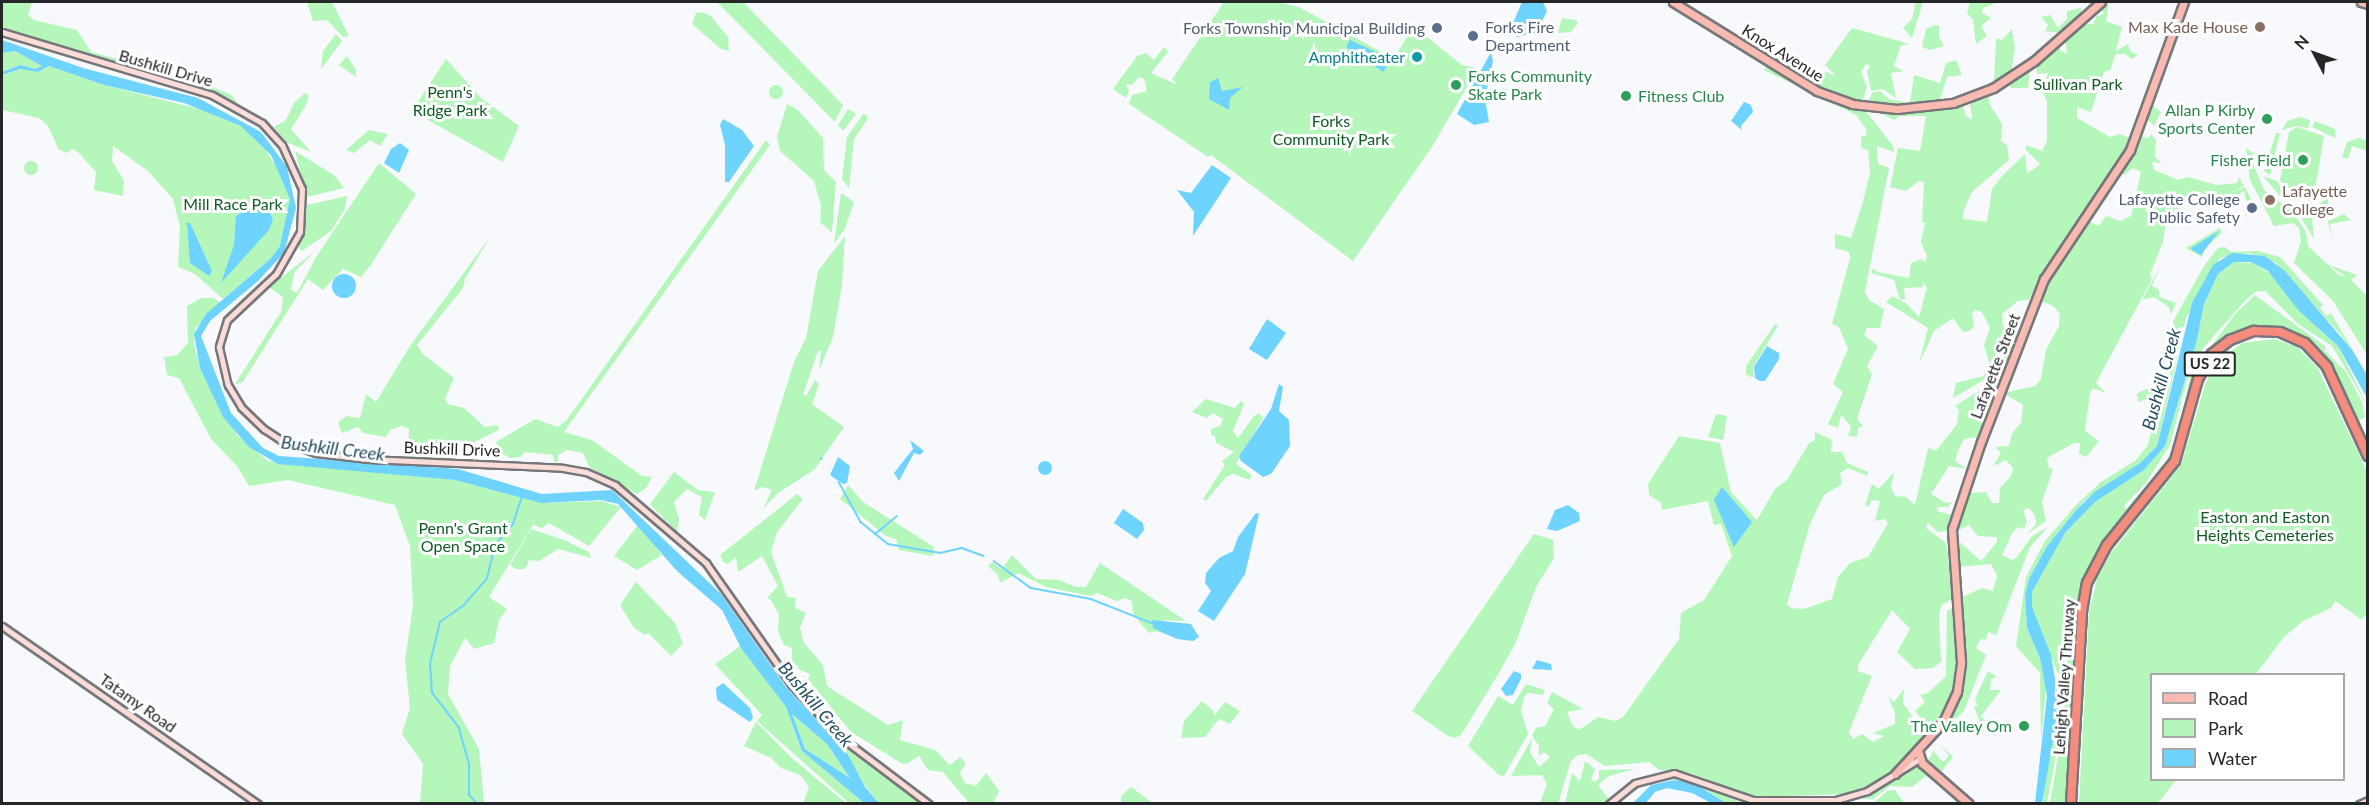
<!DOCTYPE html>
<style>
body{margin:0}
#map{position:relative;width:2369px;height:805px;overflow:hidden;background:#f8f9fd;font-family:Lato,sans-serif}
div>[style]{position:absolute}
.green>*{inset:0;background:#b5f6bb}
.round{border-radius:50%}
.water>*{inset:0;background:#6ed3fe}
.stream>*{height:1.5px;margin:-0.75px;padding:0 0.75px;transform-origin:0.75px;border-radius:0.75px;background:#6ed3fe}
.roads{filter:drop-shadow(2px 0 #76777a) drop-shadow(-2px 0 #76777a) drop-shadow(0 2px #76777a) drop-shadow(0 -2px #76777a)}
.secondary>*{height:5px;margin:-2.5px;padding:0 2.5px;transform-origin:2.5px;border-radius:2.5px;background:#fcdcd8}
.primary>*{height:7px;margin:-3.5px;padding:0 3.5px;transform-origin:3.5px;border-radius:3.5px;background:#f9bab1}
.highway>*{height:8px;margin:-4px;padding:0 4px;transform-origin:4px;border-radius:4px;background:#f58c7d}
.dots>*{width:16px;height:16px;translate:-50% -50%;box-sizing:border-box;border:3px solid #fff;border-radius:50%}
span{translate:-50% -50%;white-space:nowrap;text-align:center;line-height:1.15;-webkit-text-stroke:6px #fff;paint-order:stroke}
.shield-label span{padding:2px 4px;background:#fff;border:2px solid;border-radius:4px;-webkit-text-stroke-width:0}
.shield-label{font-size:15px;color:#252627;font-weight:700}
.service-label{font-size:16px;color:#4e5e75}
.left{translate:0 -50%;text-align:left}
.right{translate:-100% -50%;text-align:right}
.education-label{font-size:16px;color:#785e54}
.street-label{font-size:16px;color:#252627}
.culture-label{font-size:16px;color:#0d838f}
.leisure-label{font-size:16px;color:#27864d}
.park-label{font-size:16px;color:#0f5b22}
.water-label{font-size:18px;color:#244f61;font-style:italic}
.frame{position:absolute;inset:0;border:3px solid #252627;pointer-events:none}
.legend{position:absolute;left:2150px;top:673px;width:195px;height:108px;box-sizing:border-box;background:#fff;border:2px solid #a8a8a9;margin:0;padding:8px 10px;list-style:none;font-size:18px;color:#252627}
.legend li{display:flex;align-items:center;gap:12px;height:30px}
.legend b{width:30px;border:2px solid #a8a8a9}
.north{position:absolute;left:2285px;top:24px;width:60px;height:60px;-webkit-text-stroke:4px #fff;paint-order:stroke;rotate:311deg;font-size:16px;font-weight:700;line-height:24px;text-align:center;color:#252627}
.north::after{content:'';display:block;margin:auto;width:21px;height:27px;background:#252627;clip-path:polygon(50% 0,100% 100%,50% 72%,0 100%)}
</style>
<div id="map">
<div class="green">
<i style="clip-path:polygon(2px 2px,32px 2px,28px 15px,34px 20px,77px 30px,91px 52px,151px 68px,160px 74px,84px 57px,2px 27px)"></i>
<i style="clip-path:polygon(307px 2px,332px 2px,349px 36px,343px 37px,327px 20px,313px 21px)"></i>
<i style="clip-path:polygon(717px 2px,744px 3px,843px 105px,835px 122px)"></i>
<i style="clip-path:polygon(1224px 2px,1277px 2px,1299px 7px,1394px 59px,1413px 26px,1462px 65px,1478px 68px,1433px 145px,1353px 261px,1211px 155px,1208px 157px,1129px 104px,1132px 95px,1147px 91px,1144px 79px,1139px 77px,1132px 85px,1126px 84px,1129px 91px,1126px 98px,1113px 89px,1137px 56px,1146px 53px,1154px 60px,1164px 47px,1168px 52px,1151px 73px,1178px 85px,1172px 79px)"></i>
<i style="clip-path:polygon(1916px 2px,1923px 2px,1912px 38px,1903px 28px,1912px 19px)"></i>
<i style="clip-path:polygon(1970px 2px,1998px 2px,1983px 8px,1982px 13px,1991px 18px,1981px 26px,1987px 36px,1976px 44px,1973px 20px,1967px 13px)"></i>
<i style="clip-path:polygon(2105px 2px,2109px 2px,2106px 21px,2122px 27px,2116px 51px,2128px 44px,2130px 51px,2138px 55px,2132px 59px,2125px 54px,2116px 54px,2110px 70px,2104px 72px,2091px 112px,2077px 107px,2077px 118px,2110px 137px,2120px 134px,2132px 139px,2044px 271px,2029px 300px,2018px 301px,2002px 314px,2003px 326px,2019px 332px,2009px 358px,1994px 374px,1953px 398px,1956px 383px,1983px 376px,1990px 366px,1984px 345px,1990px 328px,1982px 312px,1975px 310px,1972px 313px,1974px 326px,1969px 331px,1963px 332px,1953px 318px,1934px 331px,1919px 364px,1928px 328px,1886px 302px,1892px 296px,1907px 304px,1919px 317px,1927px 287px,1923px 282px,1923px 287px,1904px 288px,1905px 299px,1900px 300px,1894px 280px,1871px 273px,1873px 268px,1877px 272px,1909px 278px,1911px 263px,1921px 259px,1925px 262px,1927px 256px,1921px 242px,1925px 223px,1922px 222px,1924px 182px,1919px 181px,1906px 191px,1890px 187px,1898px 148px,1920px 151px,1926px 116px,1900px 116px,1894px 120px,1878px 112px,1934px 109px,1962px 103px,1966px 116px,1972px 120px,1970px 102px,1989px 97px,1990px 105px,2002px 124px,2001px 141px,2007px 145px,2009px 160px,1972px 192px,1963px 212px,1963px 219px,1987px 222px,1992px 189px,2002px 176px,2025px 154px,2027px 174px,2040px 164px,2026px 150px,2026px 145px,2042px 151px,2047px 141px,2047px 101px,2042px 91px,2048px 73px,2037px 74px,2036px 63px,2061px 42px,2060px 50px,2067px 54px,2065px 37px,2080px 24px,2093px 24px,2097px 16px,2104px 14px,2100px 6px)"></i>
<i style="clip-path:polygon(2081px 8px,2082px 15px,2060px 33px,2046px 31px,2043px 36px,2048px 25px,2041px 17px,2050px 15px,2058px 28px,2067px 19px,2067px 11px)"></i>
<i style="clip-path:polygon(702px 12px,711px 16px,728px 37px,729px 51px,721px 49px,692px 24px,696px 13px)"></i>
<i style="clip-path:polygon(1562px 18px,1576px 20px,1578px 23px,1571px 32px,1558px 33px)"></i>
<i style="clip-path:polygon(1935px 25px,1939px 26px,1939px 37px,1944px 46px,1930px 50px,1922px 47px,1926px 29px)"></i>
<i style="clip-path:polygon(1852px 28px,1910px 44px,1901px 45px,1894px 66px,1904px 71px,1891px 73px,1896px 98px,1883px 89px,1871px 91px,1867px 72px,1870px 66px,1866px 64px,1861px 72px,1867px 87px,1862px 103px,1817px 88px,1764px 55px,1768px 51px,1809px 79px,1827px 72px,1836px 76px,1825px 65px)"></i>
<i style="clip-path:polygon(2012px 29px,2015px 49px,2011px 73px,1994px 83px,1996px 38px,2002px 40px)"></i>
<i style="clip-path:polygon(336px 34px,342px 41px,321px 69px,323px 51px)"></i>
<i style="clip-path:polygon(7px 51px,15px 51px,42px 66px,35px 69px,20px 65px,2px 72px,2px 53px)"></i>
<i style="clip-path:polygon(347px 56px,356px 70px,356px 77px,339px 65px)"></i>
<i style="clip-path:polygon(446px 59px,481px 98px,519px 126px,503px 162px,412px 111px)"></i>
<i style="clip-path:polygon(1956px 60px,1962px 75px,1947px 77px,1939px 103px,1907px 107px,1868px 102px,1872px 93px,1880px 91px,1889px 99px,1910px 103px,1914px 75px,1940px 83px,1946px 63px)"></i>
<i style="clip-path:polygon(1768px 65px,1821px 95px,1865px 110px,1893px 146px,1894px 152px,1877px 146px,1878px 164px,1889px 168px,1865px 292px,1869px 300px,1884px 309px,1880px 328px,1867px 328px,1864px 335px,1878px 346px,1867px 366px,1872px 374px,1857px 419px,1863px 426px,1858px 428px,1857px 437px,1848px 436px,1851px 426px,1841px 415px,1838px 428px,1828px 424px,1843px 392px,1833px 384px,1848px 349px,1839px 327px,1832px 324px,1850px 258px,1849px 252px,1835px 248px,1835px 234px,1851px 238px,1862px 205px,1870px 173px,1868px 150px,1861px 148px,1861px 137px,1867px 135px,1865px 127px,1856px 115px,1764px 70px)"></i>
<i style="clip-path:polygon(49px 66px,104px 85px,211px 112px,241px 126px,261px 142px,286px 183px,291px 205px,280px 246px,270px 259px,223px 299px,195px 274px,178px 267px,180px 227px,173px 199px,148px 171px,113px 146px,112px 161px,124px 181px,123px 196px,94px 190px,96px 172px,79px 153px,73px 149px,67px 153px,59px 150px,48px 126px,39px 118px,2px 110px,2px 75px,20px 69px,38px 72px)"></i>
<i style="clip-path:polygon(187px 70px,195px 81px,230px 94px,238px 104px,180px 80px)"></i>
<i style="clip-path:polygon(2030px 70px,2028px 88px,2011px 88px,2009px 83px)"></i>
<i class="round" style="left:769px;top:85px;width:14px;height:14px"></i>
<i style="clip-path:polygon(305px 93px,309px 96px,305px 107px,291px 129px,311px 152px,286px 142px,274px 127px,286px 120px,294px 103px)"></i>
<i style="clip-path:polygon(787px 104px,798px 110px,823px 138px,824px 170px,836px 182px,832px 233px,820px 222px,821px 206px,814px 181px,780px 151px,777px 137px)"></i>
<i style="clip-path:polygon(2153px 106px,2161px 112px,2154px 126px,2146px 118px)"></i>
<i style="clip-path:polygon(848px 109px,856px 114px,843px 131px,838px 125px)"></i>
<i style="clip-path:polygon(863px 114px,867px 115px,867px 120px,854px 139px,849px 188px,842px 179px,847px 137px)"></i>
<i style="clip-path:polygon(2301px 117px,2310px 120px,2308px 128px,2296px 126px,2282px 130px,2287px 121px)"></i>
<i style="clip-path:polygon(2315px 121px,2335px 129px,2335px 138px,2312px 127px)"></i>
<i style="clip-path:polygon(2297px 127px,2324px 136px,2316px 184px,2308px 192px,2285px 187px,2280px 180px,2289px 132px)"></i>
<i style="clip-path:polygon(369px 130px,388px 134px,380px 146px,370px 140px,354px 153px,346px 150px)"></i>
<i style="clip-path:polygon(2276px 133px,2280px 133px,2270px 175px,2264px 171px)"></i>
<i style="clip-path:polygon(2151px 134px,2156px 140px,2155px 157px,2162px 163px,2152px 162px,2154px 170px,2178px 180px,2187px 177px,2217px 185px,2237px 183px,2239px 177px,2244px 186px,2209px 203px,2202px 193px,2196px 192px,2180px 202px,2179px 212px,2171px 218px,2167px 240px,2173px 206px,2167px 214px,2163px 242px,2150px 274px,2152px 279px,2096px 383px,2106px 393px,2093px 388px,2090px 393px,2085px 431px,2099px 441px,2086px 457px,2079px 454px,2080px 443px,2074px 443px,2047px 458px,2049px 468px,2053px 469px,2042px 502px,2046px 521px,2027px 534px,2036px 524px,2035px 516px,2029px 508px,2023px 510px,2027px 521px,2024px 529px,2018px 527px,2012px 533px,2002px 555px,2012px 560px,2017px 557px,2032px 536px,2048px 527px,2030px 547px,1996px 635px,1988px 632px,1986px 640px,1981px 639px,1976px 648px,1986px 655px,1964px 711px,1922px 754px,1959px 700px,1965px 677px,1960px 598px,1982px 588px,1993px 591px,1997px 576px,1991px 564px,1957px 567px,1954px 537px,1981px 561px,1997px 542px,1997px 537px,1978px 536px,1969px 525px,1955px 532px,1955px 524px,1967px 493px,1986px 492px,1992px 503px,1999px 503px,2000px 488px,2011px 476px,2013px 468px,2006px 460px,1993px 466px,2001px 453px,1995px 447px,2009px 446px,2012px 433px,2021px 423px,2023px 405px,2003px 393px,2035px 386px,2041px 379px,2046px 350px,2059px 326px,2060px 314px,2053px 306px,2038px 300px,2088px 221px,2099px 226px,2106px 216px,2121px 221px,2131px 216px,2141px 172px,2133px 168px,2124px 175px,2121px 171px,2139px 136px,2149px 138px)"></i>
<i style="clip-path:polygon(2359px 138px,2367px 141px,2367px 151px,2352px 146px,2348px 159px,2342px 157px,2347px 142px)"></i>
<i style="clip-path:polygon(766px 140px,770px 145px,564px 432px,592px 440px,642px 476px,652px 477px,646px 488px,637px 494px,589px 467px,583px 453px,567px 450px,558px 455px,558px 462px,554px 462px,553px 455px,525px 452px,520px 457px,510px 458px,500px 452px,496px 442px,535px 419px,558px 427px,566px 421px)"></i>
<i style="clip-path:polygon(2246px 148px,2255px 154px,2250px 156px,2264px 190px,2293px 212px,2306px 232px,2308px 246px,2339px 275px,2345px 276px,2329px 265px,2357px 275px,2351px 280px,2367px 296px,2367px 355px,2333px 301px,2294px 263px,2301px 241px,2299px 228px,2293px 223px,2274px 226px,2250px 180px)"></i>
<i style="clip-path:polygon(295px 151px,334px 175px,344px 188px,307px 197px)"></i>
<i class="round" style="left:24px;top:161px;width:14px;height:14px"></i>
<i style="clip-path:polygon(379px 163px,416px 194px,370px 266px,361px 277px,343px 269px,323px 290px,308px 279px,242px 383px,235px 384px,281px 312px,283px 297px,269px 287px,314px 252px,294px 273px,291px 290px,297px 293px,316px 257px)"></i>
<i style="clip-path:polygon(2263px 176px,2277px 181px,2283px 191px,2280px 196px)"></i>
<i style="clip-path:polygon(2245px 187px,2253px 203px,2256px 210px,2242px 217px,2255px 207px,2246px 200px,2244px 191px,2230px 200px,2222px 196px)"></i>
<i style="clip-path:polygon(2317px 188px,2325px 192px,2308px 207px,2308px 194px)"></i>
<i style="clip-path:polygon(841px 193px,854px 202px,845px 228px,834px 244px)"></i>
<i style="clip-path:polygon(2328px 195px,2328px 211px,2312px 219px,2314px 239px,2298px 212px,2317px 207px)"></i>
<i style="clip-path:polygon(347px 196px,345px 209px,331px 231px,302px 251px,298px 246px,307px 205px)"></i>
<i style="clip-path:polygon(2344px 214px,2351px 220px,2330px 224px,2332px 239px,2328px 221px)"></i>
<i style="clip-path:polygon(2220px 228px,2222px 233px,2205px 248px,2202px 257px,2186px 248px)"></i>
<i style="clip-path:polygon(845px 236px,842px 285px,833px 337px,819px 370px,821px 351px,818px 351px,803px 395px,806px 396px,815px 380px,819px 384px,812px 404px,844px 427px,814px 470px,778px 493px,763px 509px,772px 490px,762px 487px,754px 491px,794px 362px,806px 338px,818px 271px)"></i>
<i style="clip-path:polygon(490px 237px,465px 279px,463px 288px,417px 345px,423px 354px,454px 378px,445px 399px,448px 404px,464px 408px,485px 427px,498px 425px,499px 430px,466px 446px,459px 442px,453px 448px,458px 454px,453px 459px,408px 457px,409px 429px,402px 426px,390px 430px,386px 437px,363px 433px,358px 427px,342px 433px,338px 422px,347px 416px,360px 418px,366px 394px,376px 402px,410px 346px)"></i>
<i style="clip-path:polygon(2225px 247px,2231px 252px,2258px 251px,2280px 257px,2323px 305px,2320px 308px,2327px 316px,2331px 313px,2367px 375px,2341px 335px,2275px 262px,2249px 253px,2220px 258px,2186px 318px,2157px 446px,2140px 463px,2084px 501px,2047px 546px,2029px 579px,2025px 595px,2027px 628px,2040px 658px,2046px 689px,2041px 741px,2040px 673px,2016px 646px,2026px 577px,2045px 541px,2076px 505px,2101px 482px,2135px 461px,2148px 445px,2158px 404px,2150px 398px,2139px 402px,2136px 394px,2146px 389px,2163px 397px,2179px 340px,2177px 335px,2166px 334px,2204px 266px,2218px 248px)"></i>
<i style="clip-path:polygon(2234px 262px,2253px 263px,2274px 276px,2299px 311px,2338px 346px,2367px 405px,2332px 346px,2298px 324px,2265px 291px,2255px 292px,2244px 302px,2204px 347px,2189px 372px,2170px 445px,2146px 483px,2124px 506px,2126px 509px,2159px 471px,2161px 473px,2099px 548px,2081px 586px,2075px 627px,2067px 803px,2050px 803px,2062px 733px,2069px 635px,2065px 633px,2063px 667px,2058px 674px,2032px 607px,2032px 592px,2065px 533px,2095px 502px,2144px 470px,2165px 446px,2197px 340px,2204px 304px,2218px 274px)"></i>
<i style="clip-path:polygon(2160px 267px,2152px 286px,2159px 290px,2159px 297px,2176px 303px,2171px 314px,2169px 307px,2154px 297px,2142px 300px)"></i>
<i style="clip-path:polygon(2255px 295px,2326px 347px,2324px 350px,2346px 372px,2362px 402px,2365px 417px,2360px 420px,2361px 430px,2338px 377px,2315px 345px,2285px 328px,2251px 326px,2221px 340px,2200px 362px,2174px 453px,2164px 468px,2178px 433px,2191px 373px,2235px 314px)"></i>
<i style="clip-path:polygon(201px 298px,213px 298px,220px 302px,195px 329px,194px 344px,200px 368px,237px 435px,268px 461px,455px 480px,541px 503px,601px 501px,621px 507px,589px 546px,549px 523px,542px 528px,533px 525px,489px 597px,507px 609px,499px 620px,494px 643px,474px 649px,465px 638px,450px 666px,448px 694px,479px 749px,484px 803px,420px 803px,423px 764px,402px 734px,410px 708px,405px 660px,413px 606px,410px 546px,395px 505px,288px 480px,249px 486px,237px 466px,211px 439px,179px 378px,167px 375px,164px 357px,177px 355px,188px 343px,187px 306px)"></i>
<i style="clip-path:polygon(1775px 324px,1778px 326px,1753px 367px,1754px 377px,1751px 377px,1746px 374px,1746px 366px)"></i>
<i style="clip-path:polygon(2274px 339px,2297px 347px,2317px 367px,2367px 471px,2367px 613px,2362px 620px,2335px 601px,2331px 608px,2303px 621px,2284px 637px,2256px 674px,2152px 674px,2152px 780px,2176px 780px,2158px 803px,2079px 803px,2089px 612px,2097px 579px,2111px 553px,2181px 465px,2206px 382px,2216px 363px,2242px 343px)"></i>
<i style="clip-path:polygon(1998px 379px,1990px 404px,1985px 409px,1985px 404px,1979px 402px,1973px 411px,1982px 418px,1988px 410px,1978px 437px,1964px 439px,1958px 451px,1955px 461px,1967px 469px,1949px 466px,1931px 494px,1946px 503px,1952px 502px,1948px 507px,1937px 507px,1937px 511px,1951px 515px,1947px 531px,1938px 532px,1928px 523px,1926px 528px,1946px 543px,1948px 556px,1952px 599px,1942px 605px,1939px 613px,1941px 662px,1933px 668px,1915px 669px,1897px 652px,1910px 629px,1892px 610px,1858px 665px,1858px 671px,1872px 676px,1849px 732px,1853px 739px,1862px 734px,1873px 742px,1884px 736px,1873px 733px,1895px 724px,1895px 713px,1888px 696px,1894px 702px,1904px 689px,1903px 703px,1912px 716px,1907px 722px,1913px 726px,1921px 718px,1915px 711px,1925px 702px,1920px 695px,1928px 693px,1946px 676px,1947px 611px,1952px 608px,1958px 670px,1950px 703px,1937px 724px,1898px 768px,1852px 794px,1753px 797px,1691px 773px,1659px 770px,1649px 762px,1605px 766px,1586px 754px,1578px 755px,1571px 761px,1558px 804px,1540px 803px,1547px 784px,1542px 775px,1511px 776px,1532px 738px,1530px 752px,1539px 767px,1550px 757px,1544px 752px,1539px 756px,1539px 746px,1532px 736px,1536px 728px,1545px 726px,1554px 709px,1547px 703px,1552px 692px,1583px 709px,1567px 712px,1573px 726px,1579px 730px,1598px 717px,1616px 721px,1623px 717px,1679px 639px,1681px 613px,1704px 600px,1732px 556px,1721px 524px,1714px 525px,1708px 501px,1662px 510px,1661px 503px,1649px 495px,1648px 484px,1679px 436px,1720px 443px,1731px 492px,1757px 520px,1775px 489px,1787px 480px,1809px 443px,1815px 440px,1815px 432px,1832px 440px,1831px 452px,1842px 452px,1847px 463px,1868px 472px,1867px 476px,1848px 468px,1840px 473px,1842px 484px,1824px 495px,1810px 524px,1787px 604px,1791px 608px,1804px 609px,1832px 599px,1838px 577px,1850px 563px,1868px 557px,1888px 523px,1885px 519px,1875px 521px,1880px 501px,1872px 500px,1868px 507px,1865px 505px,1872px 484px,1879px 489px,1894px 472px,1891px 487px,1895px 496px,1906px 497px,1915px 505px,1928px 448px,1936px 451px,1957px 424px,1959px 410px,1955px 406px)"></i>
<i style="clip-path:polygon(1206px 399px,1235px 408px,1241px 401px,1244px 404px,1233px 431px,1238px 438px,1254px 416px,1259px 413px,1263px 418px,1236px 464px,1252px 475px,1250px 480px,1233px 474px,1226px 477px,1206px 501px,1203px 499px,1225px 465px,1222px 461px,1234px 452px,1216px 443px,1215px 436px,1211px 435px,1211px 429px,1220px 426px,1223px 419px,1213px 413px,1207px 418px,1192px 412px)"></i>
<i style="clip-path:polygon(1716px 414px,1727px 416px,1723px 440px,1708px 437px)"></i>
<i style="clip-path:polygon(674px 472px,698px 490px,715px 492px,705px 520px,699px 515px,702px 497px,687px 489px,674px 502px,679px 519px,677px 532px,650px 504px)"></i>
<i style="clip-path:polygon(848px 485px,863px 502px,934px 547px,933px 556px,899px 550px,896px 539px,886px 536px,840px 499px)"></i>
<i style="clip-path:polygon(797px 494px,803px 499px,777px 532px,771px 552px,787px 597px,796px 598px,795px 608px,806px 613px,800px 628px,804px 643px,823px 665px,827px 686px,888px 725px,903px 720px,900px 740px,935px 750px,950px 765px,960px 757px,966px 763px,960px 773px,965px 783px,976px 786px,986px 773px,999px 791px,993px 803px,969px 803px,943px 772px,928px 770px,919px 756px,907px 764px,901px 763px,851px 732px,808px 679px,810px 674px,800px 670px,792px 660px,792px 648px,784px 645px,778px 631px,779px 615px,771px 600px,767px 598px,778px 586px,762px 556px,738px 572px,736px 557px,728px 564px,723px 562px,720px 555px)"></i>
<i style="clip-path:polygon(638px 525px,662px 555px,637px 570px,614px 556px)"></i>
<i style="clip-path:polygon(531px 529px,564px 540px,589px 552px,591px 558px,558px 549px,539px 561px,529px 560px,525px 569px,516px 569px,510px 565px)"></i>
<i style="clip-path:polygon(1534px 534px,1553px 540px,1554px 558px,1536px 587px,1516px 642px,1499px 673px,1461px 735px,1455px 738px,1448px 736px,1412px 711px)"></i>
<i style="clip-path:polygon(1012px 555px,1036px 579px,1059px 580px,1076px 587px,1086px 587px,1100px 563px,1186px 621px,1163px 620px,1188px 641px,1156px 631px,1149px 633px,1133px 614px,1132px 601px,1125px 598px,1117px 601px,1097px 593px,1090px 596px,1046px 587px,1018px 573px,1000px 583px,998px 575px,988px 566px,992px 562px,1002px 569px)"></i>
<i style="clip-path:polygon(636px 582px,674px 622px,683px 643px,671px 656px,648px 633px,645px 635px,634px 628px,620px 605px)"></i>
<i style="clip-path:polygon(740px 646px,786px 707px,802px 751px,864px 803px,849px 803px,757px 721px,762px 715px,715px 664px)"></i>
<i style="clip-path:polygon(1988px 671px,1997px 677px,1991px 679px,1990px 690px,2001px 690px,1981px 716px,1989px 725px,1980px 723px,1974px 706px,1978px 706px,1975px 699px)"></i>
<i style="clip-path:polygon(2060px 676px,2064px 684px,2058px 745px,2047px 803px,2042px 804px)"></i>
<i style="clip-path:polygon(1526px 684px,1545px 690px,1543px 695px,1528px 693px,1524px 697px,1521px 711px,1528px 734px,1504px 776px,1499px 775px,1468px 746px,1498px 696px,1513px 705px)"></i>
<i style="clip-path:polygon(1202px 701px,1213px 710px,1214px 716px,1225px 702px,1240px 711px,1230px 724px,1219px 719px,1205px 737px,1181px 738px,1184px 721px)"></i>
<i style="clip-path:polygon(792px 714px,827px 744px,850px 778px,805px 749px)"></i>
<i style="clip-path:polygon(756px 722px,793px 759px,846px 803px,803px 803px,809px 787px,800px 775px,781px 768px,771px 758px,744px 746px)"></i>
<i style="clip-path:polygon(839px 736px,929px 803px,879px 803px,862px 782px,838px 743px)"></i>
<i style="clip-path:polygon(1940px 744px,1953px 757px,1940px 773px,1928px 760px,1936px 747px,1934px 752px,1943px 762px,1949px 756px)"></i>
<i style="clip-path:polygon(1585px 761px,1595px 769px,1591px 779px,1594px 782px,1599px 779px,1599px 770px,1635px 769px,1609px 776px,1598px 785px,1607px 797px,1610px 794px,1605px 803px,1565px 803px,1572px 773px,1580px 781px)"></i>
<i style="clip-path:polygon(1914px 766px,1921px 766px,1934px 776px,1931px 780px,1926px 776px,1912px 787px,1890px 786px,1873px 799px,1863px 799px)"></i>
<i style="clip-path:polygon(1680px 777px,1695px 780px,1741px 803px,1726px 803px,1697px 784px,1662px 778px)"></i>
<i style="clip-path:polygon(1131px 787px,1142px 795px,1152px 803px,1121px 803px,1121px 796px)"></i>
<i style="clip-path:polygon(1895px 790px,1904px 803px,1874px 803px,1887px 791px)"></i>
</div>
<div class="water">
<i style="clip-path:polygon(1522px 2px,1543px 2px,1547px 11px,1536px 33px,1516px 37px,1511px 28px)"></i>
<i style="clip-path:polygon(evenodd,2px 40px,83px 68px,198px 98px,261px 132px,287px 167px,296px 208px,284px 253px,258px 281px,210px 321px,201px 336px,231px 413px,263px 448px,279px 456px,458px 469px,542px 494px,612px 490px,721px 594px,786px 687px,847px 753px,865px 787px,879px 803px,864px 803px,802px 751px,786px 707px,741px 648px,722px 610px,677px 571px,618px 504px,601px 500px,541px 503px,455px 480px,278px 464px,249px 447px,223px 417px,200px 368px,194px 334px,206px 314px,270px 259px,280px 246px,290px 199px,271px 155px,241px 126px,184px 103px,104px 85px,49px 66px,38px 72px,20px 69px,2px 75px,2px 72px,20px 65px,35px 69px,42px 66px,15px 51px,2px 53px,2px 40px,792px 714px,827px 744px,850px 778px,805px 749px,792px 714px)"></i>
<i style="clip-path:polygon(1350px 40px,1391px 59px,1383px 72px,1346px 47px)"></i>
<i style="clip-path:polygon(1491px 52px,1493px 61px,1485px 99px,1489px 122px,1474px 125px,1457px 114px)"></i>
<i style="clip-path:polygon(1218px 78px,1222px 91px,1243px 87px,1230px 98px,1229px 110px,1209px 99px,1210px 82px)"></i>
<i style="clip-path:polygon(1744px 102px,1751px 105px,1753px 112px,1741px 126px,1742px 130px,1731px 121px)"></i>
<i style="clip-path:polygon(723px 119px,742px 130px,754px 146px,729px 182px,725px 182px,725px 145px,720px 125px)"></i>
<i style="clip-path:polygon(400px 143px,409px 150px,399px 173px,384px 163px,391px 149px)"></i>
<i style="clip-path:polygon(1212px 165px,1231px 178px,1193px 236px,1194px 212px,1177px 190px,1191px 193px)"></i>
<i style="clip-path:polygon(250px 208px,270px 213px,273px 219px,269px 230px,221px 283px,234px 245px,236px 216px)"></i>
<i style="clip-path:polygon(187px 223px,190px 223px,212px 271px,209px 276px,190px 263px)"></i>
<i style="clip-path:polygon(2219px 231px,2201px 255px,2192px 250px,2191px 248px)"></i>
<i style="clip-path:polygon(2232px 253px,2265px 256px,2285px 271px,2352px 350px,2367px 375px,2367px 398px,2338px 346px,2299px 311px,2268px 271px,2251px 262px,2234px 262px,2218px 274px,2204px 304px,2197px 340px,2165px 446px,2144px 470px,2095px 502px,2065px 533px,2032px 592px,2032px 607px,2051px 655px,2057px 691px,2056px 724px,2042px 803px,2035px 803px,2047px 696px,2040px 658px,2027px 628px,2025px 595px,2029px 579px,2047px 546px,2078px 508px,2096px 491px,2140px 463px,2157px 446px,2192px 303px,2213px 265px)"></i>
<i class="round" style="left:332px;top:274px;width:24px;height:24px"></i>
<i style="clip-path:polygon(1267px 319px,1286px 333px,1267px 360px,1249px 349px)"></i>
<i style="clip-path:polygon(1767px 346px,1779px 353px,1779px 359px,1765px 381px,1760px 381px,1755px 378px,1754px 367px)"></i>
<i style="clip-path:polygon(1279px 384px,1283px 387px,1279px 411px,1289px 420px,1290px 446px,1271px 474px,1263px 477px,1241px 461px,1239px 456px,1271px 409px)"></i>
<i style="clip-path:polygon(910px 440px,924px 451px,920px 455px,914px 453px,899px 481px,894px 473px,913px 449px)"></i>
<i style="clip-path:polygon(838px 457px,850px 466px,847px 483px,843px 484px,830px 475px)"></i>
<i class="round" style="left:1038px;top:461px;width:14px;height:14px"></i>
<i style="clip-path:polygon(1722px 487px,1752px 522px,1734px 547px,1714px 500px)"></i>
<i style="clip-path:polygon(1568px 505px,1579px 513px,1580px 521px,1557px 531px,1547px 529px,1555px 510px)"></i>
<i style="clip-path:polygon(1123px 509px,1143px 523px,1144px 530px,1137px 539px,1114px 523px)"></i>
<i style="clip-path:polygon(1256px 513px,1259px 514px,1245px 574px,1214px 621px,1198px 611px,1211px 591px,1205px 583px,1206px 573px,1219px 558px,1233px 551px,1238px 537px)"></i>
<i style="clip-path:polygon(1152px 620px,1191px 624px,1199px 637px,1193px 641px,1177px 639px,1153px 628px)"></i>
<i style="clip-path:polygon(1537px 660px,1551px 664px,1552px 670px,1532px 669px)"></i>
<i style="clip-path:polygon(1514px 671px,1521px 674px,1521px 679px,1513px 695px,1506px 696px,1501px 689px)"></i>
<i style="clip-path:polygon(723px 683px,750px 708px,753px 718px,750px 722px,717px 700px,716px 688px)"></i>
<i style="clip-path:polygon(1674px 780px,1694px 783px,1726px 803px,1711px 803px,1692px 793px,1667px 788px,1655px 792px,1646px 803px,1633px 803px,1651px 785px)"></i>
</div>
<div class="stream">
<i style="left:821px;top:458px;width:1px;rotate:45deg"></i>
<i style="left:839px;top:482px;width:46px;rotate:61.2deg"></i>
<i style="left:861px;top:522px;width:35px;rotate:39deg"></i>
<i style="left:888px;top:544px;width:53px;rotate:9.8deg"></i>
<i style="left:940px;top:553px;width:23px;rotate:-13deg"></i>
<i style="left:962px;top:548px;width:23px;rotate:20deg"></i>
<i style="left:875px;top:534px;width:28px;rotate:-39deg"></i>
<i style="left:994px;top:561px;width:46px;rotate:36.1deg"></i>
<i style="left:1031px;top:588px;width:61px;rotate:10.4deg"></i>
<i style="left:1091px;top:599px;width:66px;rotate:21.5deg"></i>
<i style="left:477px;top:804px;width:12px;rotate:-132deg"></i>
<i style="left:469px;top:795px;width:31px;rotate:-90deg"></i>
<i style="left:469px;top:764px;width:37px;rotate:-106deg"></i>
<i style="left:459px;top:728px;width:44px;rotate:-127.6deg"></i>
<i style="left:432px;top:693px;width:29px;rotate:-94deg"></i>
<i style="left:430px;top:664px;width:43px;rotate:-76.6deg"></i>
<i style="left:440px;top:622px;width:29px;rotate:-35deg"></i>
<i style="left:464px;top:605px;width:35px;rotate:-49deg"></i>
<i style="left:487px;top:579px;width:35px;rotate:-77deg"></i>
<i style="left:495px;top:545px;width:28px;rotate:-49deg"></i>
<i style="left:513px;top:524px;width:28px;rotate:-72deg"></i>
</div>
<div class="roads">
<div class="secondary">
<i style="left:2px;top:32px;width:219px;rotate:16.7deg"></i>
<i style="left:212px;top:95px;width:57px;rotate:29.2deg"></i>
<i style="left:262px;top:123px;width:30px;rotate:48deg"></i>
<i style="left:282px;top:145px;width:48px;rotate:65.6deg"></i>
<i style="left:302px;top:189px;width:43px;rotate:92.7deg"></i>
<i style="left:300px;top:232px;width:48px;rotate:119.7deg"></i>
<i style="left:276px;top:274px;width:67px;rotate:136.8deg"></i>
<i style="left:227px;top:320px;width:28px;rotate:107deg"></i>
<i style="left:219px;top:347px;width:39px;rotate:77deg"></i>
<i style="left:228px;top:385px;width:26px;rotate:59deg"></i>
<i style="left:241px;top:407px;width:32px;rotate:44deg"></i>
<i style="left:264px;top:429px;width:24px;rotate:33deg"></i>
<i style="left:284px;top:442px;width:34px;rotate:19deg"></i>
<i style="left:316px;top:453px;width:52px;rotate:6.6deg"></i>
<i style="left:368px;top:459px;width:195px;rotate:2.6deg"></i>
<i style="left:563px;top:468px;width:23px;rotate:10deg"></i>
<i style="left:586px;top:472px;width:32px;rotate:24deg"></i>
<i style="left:615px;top:485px;width:120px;rotate:40.6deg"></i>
<i style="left:706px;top:563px;width:148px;rotate:54.9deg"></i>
<i style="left:791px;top:684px;width:71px;rotate:47.3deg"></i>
<i style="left:839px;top:736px;width:113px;rotate:37.1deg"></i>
<i style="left:2px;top:626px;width:312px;rotate:34.8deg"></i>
<i style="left:1609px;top:804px;width:33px;rotate:-39deg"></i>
<i style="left:1635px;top:783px;width:40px;rotate:-14.4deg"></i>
<i style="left:1674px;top:773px;width:83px;rotate:18.9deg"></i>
<i style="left:1753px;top:800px;width:83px"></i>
<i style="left:1836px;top:800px;width:32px;rotate:-16deg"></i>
<i style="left:1867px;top:791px;width:61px;rotate:-31.6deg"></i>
<i style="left:2359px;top:804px;width:10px;rotate:-24deg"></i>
</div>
<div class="primary">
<i style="left:1673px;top:2px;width:169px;rotate:31.7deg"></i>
<i style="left:1817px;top:91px;width:37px;rotate:20deg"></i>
<i style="left:1852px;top:104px;width:45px;rotate:6.3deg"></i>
<i style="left:1897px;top:109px;width:56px;rotate:-6.1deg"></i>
<i style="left:1953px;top:103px;width:43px;rotate:-20.6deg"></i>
<i style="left:1993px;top:88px;width:49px;rotate:-33.4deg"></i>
<i style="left:2034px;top:61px;width:89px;rotate:-41.4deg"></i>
<i style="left:2361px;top:2px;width:7px;rotate:16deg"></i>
<i style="left:1918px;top:750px;width:14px;rotate:73deg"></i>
<i style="left:1922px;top:763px;width:62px;rotate:41.1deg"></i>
<i style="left:1895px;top:774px;width:71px;rotate:-47.3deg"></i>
<i style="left:1943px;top:722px;width:33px;rotate:-65deg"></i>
<i style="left:1957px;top:692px;width:30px;rotate:-82deg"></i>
<i style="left:1961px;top:662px;width:133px;rotate:-93.9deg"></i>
<i style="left:1952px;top:529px;width:92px;rotate:-71.6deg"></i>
<i style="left:1981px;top:442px;width:175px;rotate:-68.9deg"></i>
<i style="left:2044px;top:279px;width:155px;rotate:-56.3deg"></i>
<i style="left:2130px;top:150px;width:158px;rotate:-70deg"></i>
</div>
<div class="highway">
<i style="left:2071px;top:804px;width:193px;rotate:-86.7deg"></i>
<i style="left:2082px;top:611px;width:28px;rotate:-80deg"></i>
<i style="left:2087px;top:583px;width:43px;rotate:-62.2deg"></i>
<i style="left:2107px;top:545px;width:108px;rotate:-51deg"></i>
<i style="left:2175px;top:461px;width:85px;rotate:-74.3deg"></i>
<i style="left:2198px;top:379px;width:29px;rotate:-61deg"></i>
<i style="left:2212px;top:354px;width:23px;rotate:-38deg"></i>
<i style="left:2230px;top:340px;width:26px;rotate:-21deg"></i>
<i style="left:2254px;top:331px;width:26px;rotate:2deg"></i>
<i style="left:2280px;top:332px;width:27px;rotate:24deg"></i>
<i style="left:2305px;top:343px;width:33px;rotate:47deg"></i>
<i style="left:2327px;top:367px;width:98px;rotate:65.3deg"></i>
</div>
</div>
<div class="dots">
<i style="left:2260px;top:27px;background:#8d6e63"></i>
<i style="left:1437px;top:28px;background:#5c6f8a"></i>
<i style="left:1473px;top:36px;background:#5c6f8a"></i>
<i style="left:1417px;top:57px;background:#0f9aa8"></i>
<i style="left:1456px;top:85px;background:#2e9e5b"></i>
<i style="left:1626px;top:96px;background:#2e9e5b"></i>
<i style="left:2267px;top:119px;background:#2e9e5b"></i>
<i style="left:2303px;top:160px;background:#2e9e5b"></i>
<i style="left:2270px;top:200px;background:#8d6e63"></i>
<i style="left:2252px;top:208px;background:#5c6f8a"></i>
<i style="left:2024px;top:726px;background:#2e9e5b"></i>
</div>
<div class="shield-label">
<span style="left:2210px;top:364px">US 22</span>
</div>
<div class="service-label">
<span class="left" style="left:1485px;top:36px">Forks Fire<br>Department</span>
<span class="right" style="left:1425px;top:28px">Forks Township Municipal Building</span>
<span class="right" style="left:2240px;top:208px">Lafayette College<br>Public Safety</span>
</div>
<div class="education-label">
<span class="right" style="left:2248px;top:27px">Max Kade House</span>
<span class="left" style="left:2282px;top:200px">Lafayette<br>College</span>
</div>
<div class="street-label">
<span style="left:1783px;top:53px;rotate:32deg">Knox Avenue</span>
<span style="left:166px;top:68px;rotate:16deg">Bushkill Drive</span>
<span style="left:1995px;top:366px;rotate:-69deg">Lafayette Street</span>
<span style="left:452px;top:449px;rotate:2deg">Bushkill Drive</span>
<span style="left:2064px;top:677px;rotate:-86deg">Lehigh Valley Thruway</span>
<span style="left:138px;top:703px;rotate:35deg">Tatamy Road</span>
</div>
<div class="culture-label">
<span class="right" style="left:1405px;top:57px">Amphitheater</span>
</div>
<div class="leisure-label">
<span class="left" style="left:1468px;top:85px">Forks Community<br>Skate Park</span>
<span class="left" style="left:1638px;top:96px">Fitness Club</span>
<span class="right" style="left:2255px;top:119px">Allan P Kirby<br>Sports Center</span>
<span class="right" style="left:2291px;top:160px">Fisher Field</span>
<span class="right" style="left:2012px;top:726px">The Valley Om</span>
</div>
<div class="park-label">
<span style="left:2078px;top:84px">Sullivan Park</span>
<span style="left:450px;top:101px">Penn's<br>Ridge Park</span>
<span style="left:1331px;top:130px">Forks<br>Community Park</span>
<span style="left:233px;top:204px">Mill Race Park</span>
<span style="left:2265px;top:526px">Easton and Easton<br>Heights Cemeteries</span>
<span style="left:463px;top:537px">Penn's Grant<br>Open Space</span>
</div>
<div class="water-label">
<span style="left:2161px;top:379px;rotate:-75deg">Bushkill Creek</span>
<span style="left:333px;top:448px;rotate:7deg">Bushkill Creek</span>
<span style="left:816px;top:704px;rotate:50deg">Bushkill Creek</span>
</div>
<div class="frame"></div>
<ul class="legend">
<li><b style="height:8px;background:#f9bab1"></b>Road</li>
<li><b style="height:16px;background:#b5f6bb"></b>Park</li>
<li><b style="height:16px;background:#6ed3fe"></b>Water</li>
</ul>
<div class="north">N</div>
</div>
